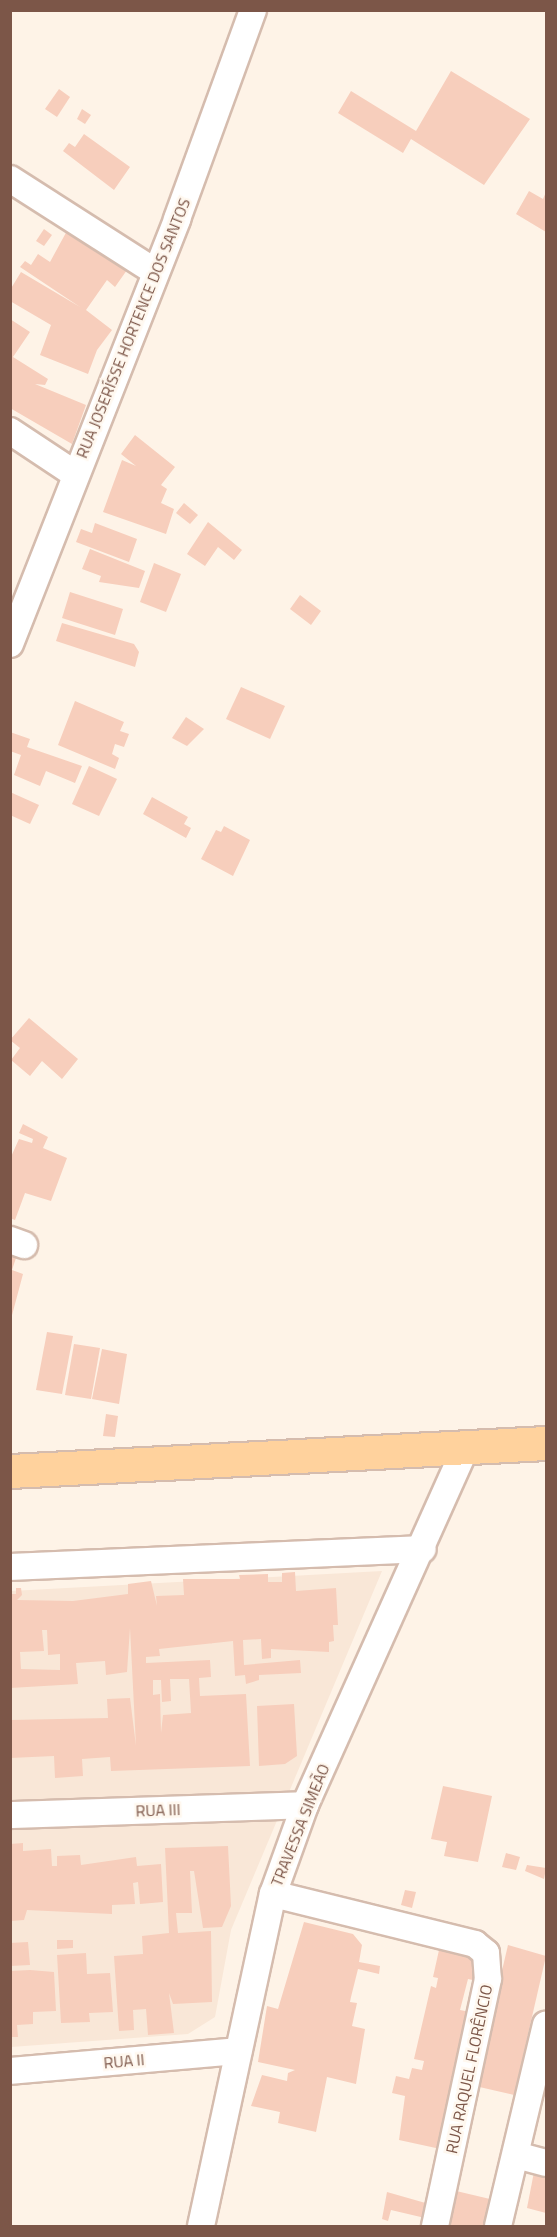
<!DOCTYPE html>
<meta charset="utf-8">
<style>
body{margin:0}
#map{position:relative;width:557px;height:2237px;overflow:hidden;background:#fef3e7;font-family:"Titillium Web",sans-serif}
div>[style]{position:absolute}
.residential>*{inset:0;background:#f9e7d7}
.building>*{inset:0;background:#f7cebc}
.roads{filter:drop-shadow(2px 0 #d5bcae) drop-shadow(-2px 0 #d5bcae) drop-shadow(0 2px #d5bcae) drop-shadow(0 -2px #d5bcae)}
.minor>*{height:26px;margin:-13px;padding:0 13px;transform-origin:13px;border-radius:13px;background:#fff}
.major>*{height:33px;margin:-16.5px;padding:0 16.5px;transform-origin:16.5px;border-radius:16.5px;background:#ffd29d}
span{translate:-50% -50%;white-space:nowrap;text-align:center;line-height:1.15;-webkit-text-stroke:5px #fff8ef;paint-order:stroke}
.street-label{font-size:16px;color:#7c5648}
.frame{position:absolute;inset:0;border:12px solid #7c5648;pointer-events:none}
</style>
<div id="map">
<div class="residential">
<i style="clip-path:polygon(382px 1571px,231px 1930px,215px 2017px,188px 2034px,11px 2047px,11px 1591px)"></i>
</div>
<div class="building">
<i style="clip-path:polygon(451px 71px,530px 119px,484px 185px,411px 139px,403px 153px,338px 113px,351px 91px,416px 131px)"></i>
<i style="clip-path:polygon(59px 89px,70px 97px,57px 117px,45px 109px)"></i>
<i style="clip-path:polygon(82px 109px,91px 115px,85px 124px,77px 119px)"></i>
<i style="clip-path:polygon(84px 134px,130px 167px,114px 190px,63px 151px,69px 143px,75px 147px)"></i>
<i style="clip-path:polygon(529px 191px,543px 199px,546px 192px,546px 232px,516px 214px)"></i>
<i style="clip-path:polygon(44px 229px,52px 235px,44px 246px,36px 241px)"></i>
<i style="clip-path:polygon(68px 229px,127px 270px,115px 287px,107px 280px,86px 310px,112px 330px,97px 350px,88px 374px,40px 355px,51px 325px,10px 301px,10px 290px,21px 272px,80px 307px,20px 267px,25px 261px,31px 265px,38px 254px,50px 262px)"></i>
<i style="clip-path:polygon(10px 319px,30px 332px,13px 357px,48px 379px,45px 385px,35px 384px,86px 405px,72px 444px,10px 408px)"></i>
<i style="clip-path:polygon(135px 435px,175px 467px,161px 485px,167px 489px,161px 503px,174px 509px,166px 534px,103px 512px,122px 460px,136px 466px,121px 454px)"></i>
<i style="clip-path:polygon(184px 503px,198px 515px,190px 524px,176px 513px)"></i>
<i style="clip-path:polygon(208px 522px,242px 550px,234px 560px,218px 547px,205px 566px,187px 554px)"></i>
<i style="clip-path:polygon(95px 523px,137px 539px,129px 562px,76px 542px,81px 529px,92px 533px)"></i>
<i style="clip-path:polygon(90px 549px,145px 571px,139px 588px,99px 582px,101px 576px,82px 569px)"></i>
<i style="clip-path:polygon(154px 563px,181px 574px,166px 612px,140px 602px)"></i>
<i style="clip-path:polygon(70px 592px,123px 609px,115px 635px,62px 618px)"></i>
<i style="clip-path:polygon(300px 595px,321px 611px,311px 625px,290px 609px)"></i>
<i style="clip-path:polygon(62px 623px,134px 644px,139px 652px,135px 667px,56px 641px)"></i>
<i style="clip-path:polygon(241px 687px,285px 706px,270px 739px,226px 719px)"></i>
<i style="clip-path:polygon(75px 701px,124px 722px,120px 731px,129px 734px,124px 747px,115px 744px,112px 754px,119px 758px,115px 769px,58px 745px)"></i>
<i style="clip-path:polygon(186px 717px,204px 729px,187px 746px,172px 738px)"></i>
<i style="clip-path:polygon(10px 732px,30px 739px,27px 747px,82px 766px,75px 783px,46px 771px,40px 786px,14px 775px,21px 755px,10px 751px)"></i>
<i style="clip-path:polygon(89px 766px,117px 779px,99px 816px,72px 804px)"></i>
<i style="clip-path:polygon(10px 792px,39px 805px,30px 824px,10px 815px)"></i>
<i style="clip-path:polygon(152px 797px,188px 817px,184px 824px,191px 828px,186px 838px,143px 814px)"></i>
<i style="clip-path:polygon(224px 826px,250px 840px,233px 876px,201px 859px,216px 830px,221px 832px)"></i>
<i style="clip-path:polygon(29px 1018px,78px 1059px,62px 1079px,42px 1061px,30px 1076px,11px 1060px,20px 1048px,10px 1040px)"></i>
<i style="clip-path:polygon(23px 1124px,48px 1137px,43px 1148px,67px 1158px,51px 1201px,25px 1193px,15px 1220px,10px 1218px,10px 1159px,19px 1139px,32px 1143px,33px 1139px,19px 1133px)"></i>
<i style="clip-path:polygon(10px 1249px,18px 1252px,12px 1270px,23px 1274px,11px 1319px)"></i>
<i style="clip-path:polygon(47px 1332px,73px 1336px,62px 1394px,36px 1390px)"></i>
<i style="clip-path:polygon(74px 1344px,100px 1348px,91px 1399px,65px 1395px)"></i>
<i style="clip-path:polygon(102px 1349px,127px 1354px,119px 1404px,92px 1399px)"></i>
<i style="clip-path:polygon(106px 1414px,118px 1416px,115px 1437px,103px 1436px)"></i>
<i style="clip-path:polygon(evenodd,295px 1572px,296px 1591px,336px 1588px,338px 1625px,333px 1625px,334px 1641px,329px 1642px,329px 1652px,271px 1649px,271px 1658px,262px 1659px,261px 1639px,243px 1640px,244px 1665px,300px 1660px,301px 1673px,259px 1675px,259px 1680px,246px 1684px,245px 1675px,235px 1676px,233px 1641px,159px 1649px,160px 1656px,146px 1657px,146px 1663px,210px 1660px,211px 1677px,199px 1678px,200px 1696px,246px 1694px,250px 1766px,111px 1771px,110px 1757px,82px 1759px,83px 1776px,55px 1778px,54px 1756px,10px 1758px,10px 1720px,108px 1718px,107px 1699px,130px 1698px,136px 1746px,130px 1628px,127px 1672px,106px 1675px,105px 1661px,76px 1663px,78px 1684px,10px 1688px,10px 1594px,16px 1594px,16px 1588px,21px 1588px,22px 1595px,17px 1600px,73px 1601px,128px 1594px,128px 1584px,151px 1581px,157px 1606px,156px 1596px,184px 1595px,183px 1579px,240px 1579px,239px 1575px,268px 1574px,268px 1582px,282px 1582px,282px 1573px,295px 1572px,42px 1630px,47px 1630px,48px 1655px,60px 1654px,60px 1670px,21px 1669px,20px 1652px,44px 1651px,42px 1630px,295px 1572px,170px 1679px,189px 1679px,191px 1713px,163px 1715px,161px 1733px,160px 1694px,153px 1695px,153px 1680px,161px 1680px,162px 1702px,171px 1701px,170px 1679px)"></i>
<i style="clip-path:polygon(294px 1704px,297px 1756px,285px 1764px,259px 1766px,257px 1706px)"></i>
<i style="clip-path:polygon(443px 1786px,492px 1796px,478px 1862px,444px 1856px,447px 1842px,431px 1839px)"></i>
<i style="clip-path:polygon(23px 1843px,23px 1851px,51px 1849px,52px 1866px,57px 1866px,57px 1856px,80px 1855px,81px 1865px,136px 1857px,137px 1866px,161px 1864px,163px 1902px,140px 1904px,138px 1882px,133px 1883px,135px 1904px,112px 1905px,112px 1914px,27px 1910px,24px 1920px,10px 1921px,10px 1844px)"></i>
<i style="clip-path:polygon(228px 1846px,231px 1906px,222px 1927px,203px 1928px,194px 1871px,190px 1871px,192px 1913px,176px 1913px,178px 1933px,211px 1931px,212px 2002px,173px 2004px,169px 1993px,174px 2033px,148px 2035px,146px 2009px,133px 2010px,134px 2030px,119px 2031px,114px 1956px,143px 1954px,142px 1936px,169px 1933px,165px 1848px)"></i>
<i style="clip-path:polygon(506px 1853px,520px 1857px,516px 1870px,502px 1867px)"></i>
<i style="clip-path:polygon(527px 1865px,546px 1868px,544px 1879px,525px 1871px)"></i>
<i style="clip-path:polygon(405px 1890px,416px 1892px,412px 1908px,401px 1905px)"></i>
<i style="clip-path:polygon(304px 1922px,353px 1934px,362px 1945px,359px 1962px,380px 1966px,379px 1974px,358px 1969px,351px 1997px,350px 2002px,357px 2003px,352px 2026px,365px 2029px,356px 2084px,327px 2077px,316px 2132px,278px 2123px,280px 2112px,251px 2106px,262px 2075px,287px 2081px,288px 2073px,295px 2070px,258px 2062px,267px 2006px,278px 2009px)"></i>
<i style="clip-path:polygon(57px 1940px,73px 1940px,73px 1948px,57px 1949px)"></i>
<i style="clip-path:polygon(28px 1942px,30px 1965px,10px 1966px,10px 1943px)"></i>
<i style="clip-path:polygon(446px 1942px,474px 1951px,472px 1960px,482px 1963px,482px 1982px,468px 1979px,460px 2010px,475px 2013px,445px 2150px,399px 2140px,405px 2096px,392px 2093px,396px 2076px,409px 2079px,412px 2068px,422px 2070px,424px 2061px,414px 2059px,431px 1986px,436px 1988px,438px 1978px,433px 1977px,439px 1950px,443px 1951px)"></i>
<i style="clip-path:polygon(508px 1945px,546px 1956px,514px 2095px,475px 2086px)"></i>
<i style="clip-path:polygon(86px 1953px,87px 1974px,110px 1973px,113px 2012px,89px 2013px,90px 2022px,61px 2023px,57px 1955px)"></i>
<i style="clip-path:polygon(30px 1970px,54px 1972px,56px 2011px,33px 2012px,33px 2024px,17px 2025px,18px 2037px,10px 2037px,10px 1971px)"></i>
<i style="clip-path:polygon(534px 2172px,546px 2174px,546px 2213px,527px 2208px)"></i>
<i style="clip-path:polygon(452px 2190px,490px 2199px,486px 2226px,448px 2226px)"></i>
<i style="clip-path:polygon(387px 2192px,429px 2204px,425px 2218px,391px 2210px,388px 2221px,382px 2219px)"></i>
</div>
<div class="roads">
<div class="minor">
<i style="left:10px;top:179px;width:171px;rotate:32.6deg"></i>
<i style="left:10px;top:431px;width:78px;rotate:33.5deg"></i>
<i style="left:10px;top:644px;width:457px;rotate:-68.5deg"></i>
<i style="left:177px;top:219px;width:222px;rotate:-70deg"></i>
<i style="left:10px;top:1240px;width:15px;rotate:20deg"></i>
<i style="left:10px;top:1567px;width:413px;rotate:-2.5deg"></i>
<i style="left:10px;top:1815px;width:295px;rotate:-1.9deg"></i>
<i style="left:273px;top:1894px;width:208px;rotate:13.9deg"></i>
<i style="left:475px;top:1944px;width:14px;rotate:39deg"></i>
<i style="left:486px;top:1953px;width:26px;rotate:86deg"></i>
<i style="left:488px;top:1979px;width:253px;rotate:102.1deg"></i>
<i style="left:10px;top:2071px;width:229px;rotate:-5deg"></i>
<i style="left:516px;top:2155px;width:31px;rotate:15deg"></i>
<i style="left:201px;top:2226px;width:340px;rotate:-77.8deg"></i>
<i style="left:273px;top:1894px;width:95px;rotate:-70.2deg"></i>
<i style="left:305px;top:1805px;width:393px;rotate:-65.8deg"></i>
<i style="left:498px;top:2226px;width:207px;rotate:-76.6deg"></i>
</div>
<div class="major">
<i style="left:10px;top:1471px;width:537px;rotate:-2.99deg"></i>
</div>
</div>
<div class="street-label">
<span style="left:133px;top:328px;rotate:-68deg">RUA JOSERÍSSE HORTENCE DOS SANTOS</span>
<span style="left:158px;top:1810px;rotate:-2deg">RUA III</span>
<span style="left:300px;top:1825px;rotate:-68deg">TRAVESSA SIMEÃO</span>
<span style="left:124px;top:2061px;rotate:-5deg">RUA II</span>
<span style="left:469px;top:2069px;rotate:-78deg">RUA RAQUEL FLORÊNCIO</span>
</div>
<div class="frame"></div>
</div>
